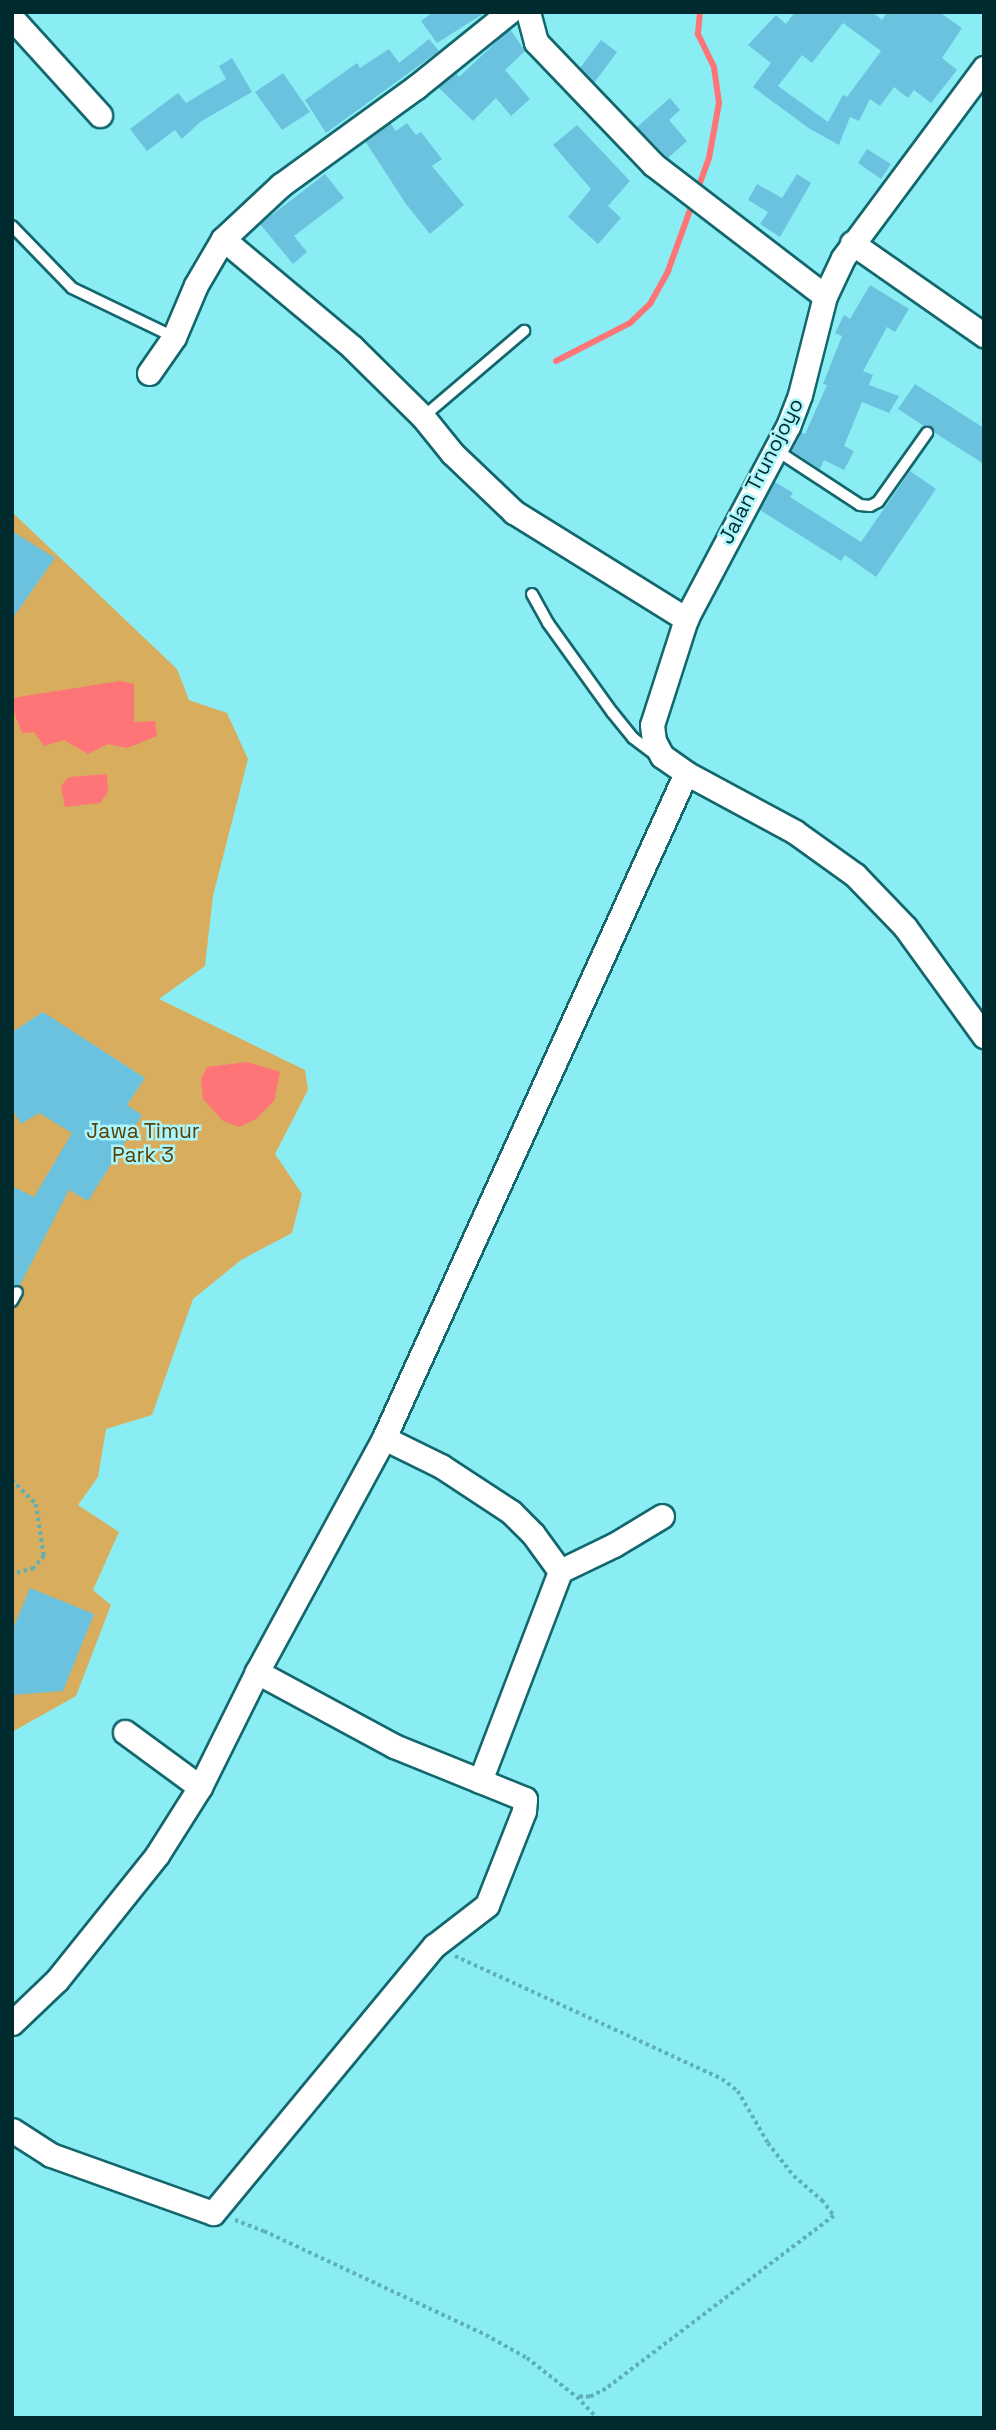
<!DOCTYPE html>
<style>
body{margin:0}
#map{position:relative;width:996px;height:2430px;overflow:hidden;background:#8aedf4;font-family:"Space Grotesk",sans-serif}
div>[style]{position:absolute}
.green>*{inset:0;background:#d8ae5e}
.water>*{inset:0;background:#fd7576}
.stream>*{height:6px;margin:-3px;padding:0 3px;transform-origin:3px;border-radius:3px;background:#fd7576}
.building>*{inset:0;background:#6bc2df}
.path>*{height:3.5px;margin-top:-1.75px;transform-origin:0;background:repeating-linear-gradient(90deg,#5fb0b6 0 3.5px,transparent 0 7px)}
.roads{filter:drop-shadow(2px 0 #13676d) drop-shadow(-2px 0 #13676d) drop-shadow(0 2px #13676d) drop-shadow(0 -2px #13676d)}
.service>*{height:10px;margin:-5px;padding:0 5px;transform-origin:5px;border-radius:5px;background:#fff}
.minor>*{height:23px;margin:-11.5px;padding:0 11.5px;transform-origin:11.5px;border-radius:11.5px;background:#fff}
span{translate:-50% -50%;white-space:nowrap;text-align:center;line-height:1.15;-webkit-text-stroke:5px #abf6fc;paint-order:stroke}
.street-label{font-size:21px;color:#002b2e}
.park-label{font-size:21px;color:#593f02}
.frame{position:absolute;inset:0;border:14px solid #002b2e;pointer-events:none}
</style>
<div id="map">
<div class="green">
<i style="clip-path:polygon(12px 512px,177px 669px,189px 700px,227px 713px,248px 759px,213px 896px,205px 966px,159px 999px,305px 1070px,308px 1090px,275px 1154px,302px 1194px,292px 1233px,241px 1260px,193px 1299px,152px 1415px,106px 1429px,98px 1477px,78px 1505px,119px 1532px,93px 1590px,111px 1605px,76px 1696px,12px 1732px)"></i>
</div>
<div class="water">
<i style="clip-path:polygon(120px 681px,134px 684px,134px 722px,155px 721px,157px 736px,127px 748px,108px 744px,88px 754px,64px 740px,44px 746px,34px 732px,22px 733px,12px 707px,12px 698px)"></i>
<i style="clip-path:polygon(107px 774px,108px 792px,100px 803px,65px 807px,61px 786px,69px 777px)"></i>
<i style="clip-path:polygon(247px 1062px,280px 1072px,274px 1101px,256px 1119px,239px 1127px,223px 1121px,203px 1099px,201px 1079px,207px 1067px)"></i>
</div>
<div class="stream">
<i style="left:697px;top:191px;width:35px;rotate:-70deg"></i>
<i style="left:709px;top:158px;width:56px;rotate:-79.7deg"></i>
<i style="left:719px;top:103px;width:36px;rotate:-98deg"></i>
<i style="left:714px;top:67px;width:37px;rotate:-116deg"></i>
<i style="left:698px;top:34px;width:22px;rotate:-85deg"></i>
<i style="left:556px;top:361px;width:83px;rotate:-27.2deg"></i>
<i style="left:630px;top:323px;width:28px;rotate:-44deg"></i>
<i style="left:650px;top:304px;width:38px;rotate:-61deg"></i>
<i style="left:668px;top:271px;width:73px;rotate:-70.1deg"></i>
</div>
<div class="building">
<i style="clip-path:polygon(433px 12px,486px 12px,437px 43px,421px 21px)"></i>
<i style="clip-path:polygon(evenodd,795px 12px,873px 12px,882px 20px,887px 12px,939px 12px,962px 28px,942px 58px,957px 70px,931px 103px,914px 90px,908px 98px,894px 87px,880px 106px,870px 99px,859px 121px,850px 117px,839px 145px,810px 129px,753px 87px,771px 63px,748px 45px,776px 15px,786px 24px,795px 12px,843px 23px,881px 51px,847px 97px,843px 95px,828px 122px,778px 86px,802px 55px,812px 63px,843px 23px)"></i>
<i style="clip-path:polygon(510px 29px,525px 51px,505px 70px,530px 99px,511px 116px,496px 98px,473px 121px,438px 87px,456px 73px,459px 77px)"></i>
<i style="clip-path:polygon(429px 39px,439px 51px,326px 133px,305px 100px,357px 63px,360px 68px,389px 49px,399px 63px)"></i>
<i style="clip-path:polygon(601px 40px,617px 52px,594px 83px,580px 68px)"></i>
<i style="clip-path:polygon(232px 58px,252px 92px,200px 122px,182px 139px,175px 130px,147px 151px,130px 129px,178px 93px,186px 103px,226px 79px,219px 66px)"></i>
<i style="clip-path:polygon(283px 73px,310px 112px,282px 130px,255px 92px)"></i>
<i style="clip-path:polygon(670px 98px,680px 110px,669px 120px,687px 141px,668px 158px,637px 127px)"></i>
<i style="clip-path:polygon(390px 123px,396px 131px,407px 123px,416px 135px,421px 132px,442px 159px,432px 166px,464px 205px,430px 234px,406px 204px,365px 141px)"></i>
<i style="clip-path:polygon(577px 125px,630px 181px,608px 206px,621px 218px,598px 244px,568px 217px,591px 189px,553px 145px)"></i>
<i style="clip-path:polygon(867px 149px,891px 164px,881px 179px,858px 163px)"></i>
<i style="clip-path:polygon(325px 174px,344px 198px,294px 236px,307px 252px,293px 264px,260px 224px)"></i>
<i style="clip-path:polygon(797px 174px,811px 183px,780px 237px,760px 224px,768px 212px,748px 200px,757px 184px,782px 198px)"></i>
<i style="clip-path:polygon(870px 285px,909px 309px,895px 332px,887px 327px,863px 371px,873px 375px,869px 385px,899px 396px,889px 413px,862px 402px,844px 446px,854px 451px,844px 470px,824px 460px,820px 469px,791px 450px,801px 432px,805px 434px,827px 385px,823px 384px,842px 336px,835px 333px,844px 315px,850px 319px)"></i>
<i style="clip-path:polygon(915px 384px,984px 428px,984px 464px,935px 433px,931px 426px,924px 426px,898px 409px)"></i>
<i style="clip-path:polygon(910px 471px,936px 489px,876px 577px,845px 555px,841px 561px,760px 510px,775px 482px,793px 493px,790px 497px,861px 542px)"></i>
<i style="clip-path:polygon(12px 531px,55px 558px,12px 619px)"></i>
<i style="clip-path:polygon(43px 1012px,145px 1078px,127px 1105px,142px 1115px,88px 1201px,69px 1190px,20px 1285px,12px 1286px,12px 1186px,34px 1197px,72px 1133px,39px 1113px,21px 1124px,12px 1109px,12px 1032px)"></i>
<i style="clip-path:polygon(30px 1588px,94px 1614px,63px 1691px,12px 1695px,12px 1631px)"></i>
</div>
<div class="path">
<i style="left:12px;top:1480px;width:34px;rotate:45deg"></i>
<i style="left:36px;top:1504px;width:53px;rotate:81.3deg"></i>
<i style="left:44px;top:1556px;width:16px;rotate:128deg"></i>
<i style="left:34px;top:1569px;width:23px;rotate:167deg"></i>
<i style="left:455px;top:1956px;width:294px;rotate:24.7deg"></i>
<i style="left:722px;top:2079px;width:20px;rotate:37deg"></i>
<i style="left:738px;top:2091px;width:60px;rotate:60deg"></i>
<i style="left:768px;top:2143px;width:42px;rotate:51.8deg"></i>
<i style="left:794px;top:2176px;width:37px;rotate:41deg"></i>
<i style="left:822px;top:2200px;width:20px;rotate:53deg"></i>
<i style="left:834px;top:2216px;width:286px;rotate:142.8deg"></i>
<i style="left:606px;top:2389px;width:18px;rotate:153deg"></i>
<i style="left:590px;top:2397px;width:13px;rotate:180deg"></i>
<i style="left:235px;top:2220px;width:31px;rotate:21deg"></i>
<i style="left:264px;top:2231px;width:245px;rotate:25.1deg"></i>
<i style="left:486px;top:2335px;width:47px;rotate:29.3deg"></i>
<i style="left:527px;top:2358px;width:63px;rotate:38deg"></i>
<i style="left:577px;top:2397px;width:29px;rotate:46deg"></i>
</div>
<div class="roads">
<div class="service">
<i style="left:12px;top:226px;width:86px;rotate:45.9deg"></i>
<i style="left:72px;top:288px;width:113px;rotate:25.7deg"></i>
<i style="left:423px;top:417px;width:133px;rotate:-40.4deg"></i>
<i style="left:776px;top:450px;width:100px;rotate:33.2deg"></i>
<i style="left:860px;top:505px;width:10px;rotate:6deg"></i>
<i style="left:870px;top:506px;width:9px;rotate:-27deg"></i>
<i style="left:878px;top:502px;width:85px;rotate:-54.6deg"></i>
<i style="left:532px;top:594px;width:33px;rotate:61deg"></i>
<i style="left:548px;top:623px;width:110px;rotate:54.3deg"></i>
<i style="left:612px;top:712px;width:33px;rotate:51deg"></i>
<i style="left:633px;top:738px;width:25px;rotate:37deg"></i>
<i style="left:12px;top:1301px;width:10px;rotate:-61deg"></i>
</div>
<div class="minor">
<i style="left:528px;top:12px;width:31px;rotate:75deg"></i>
<i style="left:536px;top:42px;width:170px;rotate:46.2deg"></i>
<i style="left:654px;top:165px;width:215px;rotate:37.5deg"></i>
<i style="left:12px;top:18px;width:131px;rotate:47.8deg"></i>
<i style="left:984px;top:68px;width:237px;rotate:126.6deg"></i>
<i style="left:843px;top:258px;width:42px;rotate:115.3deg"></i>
<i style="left:825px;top:296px;width:102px;rotate:104.2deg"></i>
<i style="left:800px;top:395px;width:33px;rotate:111deg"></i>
<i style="left:788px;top:426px;width:218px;rotate:117.9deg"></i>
<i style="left:686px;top:619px;width:111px;rotate:107.8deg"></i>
<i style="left:652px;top:725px;width:16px;rotate:83deg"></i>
<i style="left:654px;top:741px;width:17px;rotate:62deg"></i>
<i style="left:662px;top:756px;width:29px;rotate:35deg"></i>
<i style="left:686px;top:773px;width:124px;rotate:28.4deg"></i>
<i style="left:795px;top:832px;width:74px;rotate:35.6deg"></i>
<i style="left:855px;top:875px;width:72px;rotate:46.1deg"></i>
<i style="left:905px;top:927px;width:135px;rotate:54.1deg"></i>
<i style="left:223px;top:239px;width:168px;rotate:39.9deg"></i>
<i style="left:352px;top:347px;width:100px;rotate:44.6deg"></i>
<i style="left:423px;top:417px;width:46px;rotate:51.1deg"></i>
<i style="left:452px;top:453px;width:86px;rotate:43.6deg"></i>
<i style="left:514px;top:512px;width:203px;rotate:31.9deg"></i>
<i style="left:852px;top:243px;width:161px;rotate:34.9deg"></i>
<i style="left:149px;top:373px;width:44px;rotate:-55.2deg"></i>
<i style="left:174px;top:337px;width:56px;rotate:-67.1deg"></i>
<i style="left:196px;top:285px;width:53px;rotate:-59.6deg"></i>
<i style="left:223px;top:239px;width:79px;rotate:-43deg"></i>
<i style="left:281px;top:185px;width:167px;rotate:-36deg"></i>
<i style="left:416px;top:87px;width:119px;rotate:-38.9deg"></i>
<i style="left:384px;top:1438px;width:64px;rotate:26.2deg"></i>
<i style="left:441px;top:1466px;width:84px;rotate:33.3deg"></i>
<i style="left:511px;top:1512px;width:31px;rotate:45deg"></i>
<i style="left:533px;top:1534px;width:46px;rotate:53.9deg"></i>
<i style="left:125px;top:1732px;width:93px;rotate:36.3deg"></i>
<i style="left:480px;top:1781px;width:225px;rotate:-69.1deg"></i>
<i style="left:560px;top:1571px;width:60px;rotate:-25.7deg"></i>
<i style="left:614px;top:1545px;width:56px;rotate:-31.1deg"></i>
<i style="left:12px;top:2023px;width:62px;rotate:-43.7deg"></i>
<i style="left:57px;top:1980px;width:160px;rotate:-51.3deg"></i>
<i style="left:157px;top:1855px;width:80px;rotate:-57.7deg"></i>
<i style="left:200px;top:1787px;width:128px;rotate:-63.6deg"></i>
<i style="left:257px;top:1672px;width:266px;rotate:-61.5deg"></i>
<i style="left:384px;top:1438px;width:730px;rotate:-65.58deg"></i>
<i style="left:12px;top:2130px;width:46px;rotate:32.7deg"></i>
<i style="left:51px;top:2155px;width:172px;rotate:19.7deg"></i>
<i style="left:213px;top:2213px;width:347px;rotate:-50.4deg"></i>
<i style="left:434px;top:1946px;width:67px;rotate:-37.7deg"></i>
<i style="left:487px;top:1905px;width:101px;rotate:-68.5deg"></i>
<i style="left:524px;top:1811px;width:12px;rotate:-85deg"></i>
<i style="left:525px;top:1799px;width:141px;rotate:-158deg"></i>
<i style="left:394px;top:1746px;width:156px;rotate:-151.6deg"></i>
</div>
</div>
<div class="street-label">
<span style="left:761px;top:471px;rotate:-63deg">Jalan Trunojoyo</span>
</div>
<div class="park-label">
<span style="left:143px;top:1143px">Jawa Timur<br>Park 3</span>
</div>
<div class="frame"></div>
</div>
